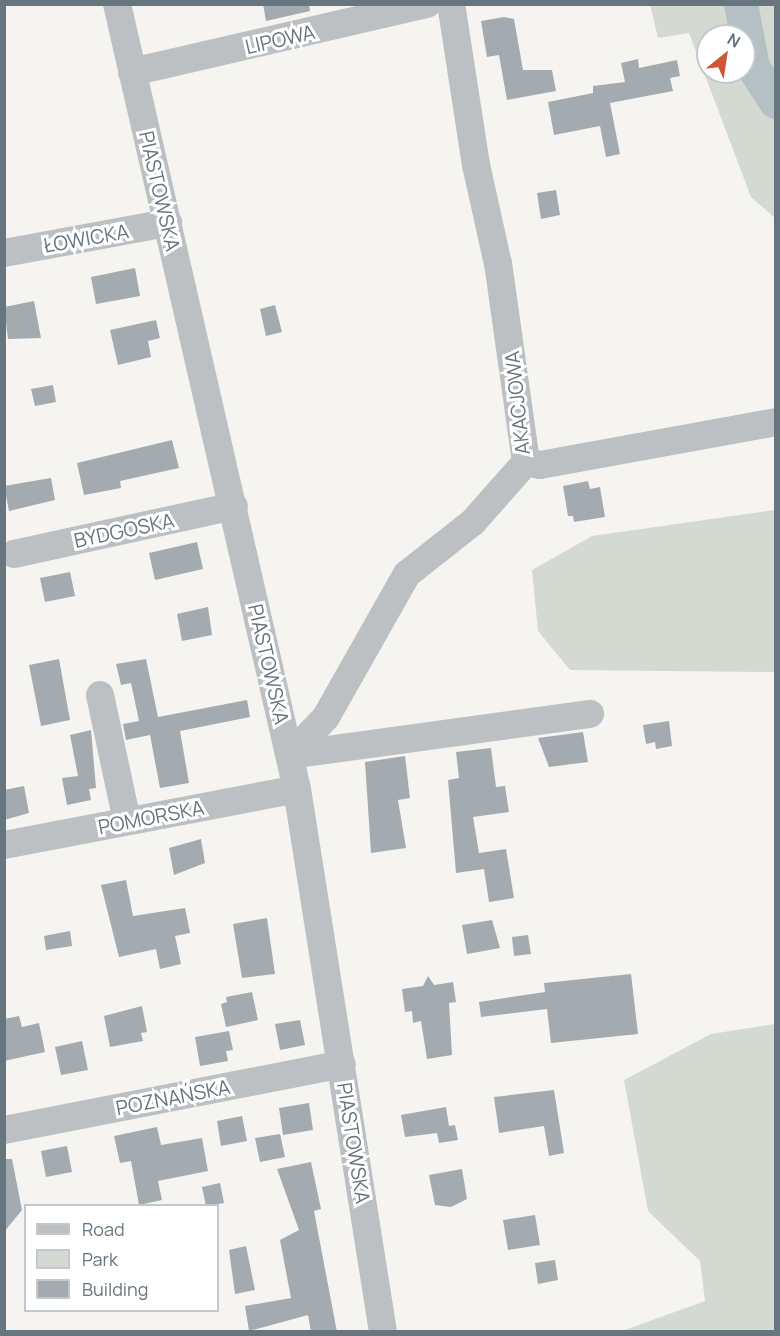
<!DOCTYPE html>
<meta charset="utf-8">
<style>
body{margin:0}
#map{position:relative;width:780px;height:1336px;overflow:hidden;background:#f5f4f1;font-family:Manrope,sans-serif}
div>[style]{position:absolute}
.green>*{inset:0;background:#d4d9d1}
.river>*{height:34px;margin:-17px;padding:0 17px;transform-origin:17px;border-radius:17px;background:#b5c0c4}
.building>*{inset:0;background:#a4abb0}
.minor>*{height:28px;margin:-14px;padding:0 14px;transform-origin:14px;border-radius:14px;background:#bcc0c3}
span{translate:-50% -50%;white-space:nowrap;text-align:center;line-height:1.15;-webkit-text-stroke:6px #fff;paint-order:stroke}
.street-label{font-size:20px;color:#67757f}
.frame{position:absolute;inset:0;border:6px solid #67757f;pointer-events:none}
.legend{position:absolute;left:24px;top:1204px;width:195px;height:108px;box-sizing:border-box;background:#fff;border:2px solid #c2c8cc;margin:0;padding:8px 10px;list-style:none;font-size:18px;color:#67757f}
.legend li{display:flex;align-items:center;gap:12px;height:30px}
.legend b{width:30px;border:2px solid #c2c8cc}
.north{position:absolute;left:696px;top:24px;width:60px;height:60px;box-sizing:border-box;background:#fff;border:2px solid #c2c8cc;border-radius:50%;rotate:30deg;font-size:16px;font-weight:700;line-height:24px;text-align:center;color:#67757f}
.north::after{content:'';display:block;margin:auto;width:21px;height:27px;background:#d05536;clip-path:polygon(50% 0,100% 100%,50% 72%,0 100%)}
</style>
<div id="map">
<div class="green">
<i style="clip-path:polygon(evenodd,650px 5px,775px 5px,775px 218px,751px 197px,689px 33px,658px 38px,650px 5px,708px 36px,744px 36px,744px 72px,708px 72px,708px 36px)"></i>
<i style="clip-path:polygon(775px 510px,775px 672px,570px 670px,538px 631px,532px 570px,592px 536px)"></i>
<i style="clip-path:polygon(775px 1024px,775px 1331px,622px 1331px,705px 1301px,700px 1261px,648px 1211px,624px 1080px,711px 1034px)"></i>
</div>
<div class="river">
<i style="left:741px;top:4px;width:64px;rotate:79.2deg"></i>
<i style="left:753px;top:67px;width:42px;rotate:56.7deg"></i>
</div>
<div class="building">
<i style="clip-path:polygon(263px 4px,309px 4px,310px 11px,266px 21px)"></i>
<i style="clip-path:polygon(504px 17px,514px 19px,523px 70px,552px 70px,556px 91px,507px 100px,499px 55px,487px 57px,481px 21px)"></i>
<i style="clip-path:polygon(638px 59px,639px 68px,677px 60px,680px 76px,670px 78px,673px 91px,610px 103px,620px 154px,606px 157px,600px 126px,554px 135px,548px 102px,593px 93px,593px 86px,625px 82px,621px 63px)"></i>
<i style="clip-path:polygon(556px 190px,560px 215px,541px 219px,537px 193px)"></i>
<i style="clip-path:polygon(135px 268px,140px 296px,96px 304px,91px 277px)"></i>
<i style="clip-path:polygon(34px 301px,41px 338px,8px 339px,4px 307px)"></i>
<i style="clip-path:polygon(275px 305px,282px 332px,266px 336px,260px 309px)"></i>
<i style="clip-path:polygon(156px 320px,160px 338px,148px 341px,151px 357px,118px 365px,110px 330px)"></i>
<i style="clip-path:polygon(53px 385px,56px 402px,35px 406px,31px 389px)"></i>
<i style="clip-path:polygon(172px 440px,179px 468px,120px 481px,121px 488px,84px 495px,77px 463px)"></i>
<i style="clip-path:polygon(51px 478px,55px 500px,9px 511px,4px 486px)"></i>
<i style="clip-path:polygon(588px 481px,590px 489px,600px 487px,605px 517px,574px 522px,573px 516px,568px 516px,563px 486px)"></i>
<i style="clip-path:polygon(197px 542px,203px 569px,155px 580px,149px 553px)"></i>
<i style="clip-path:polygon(70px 572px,75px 596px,45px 602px,40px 578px)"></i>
<i style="clip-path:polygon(208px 607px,212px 635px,182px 641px,177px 614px)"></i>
<i style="clip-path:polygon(59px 659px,70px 720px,41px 726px,29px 665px)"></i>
<i style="clip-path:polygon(146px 659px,158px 717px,247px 700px,250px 717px,180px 731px,189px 783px,160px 788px,150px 735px,126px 740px,123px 724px,139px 721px,131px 683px,121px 685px,116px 664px)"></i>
<i style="clip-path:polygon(669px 721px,672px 746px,656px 749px,655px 742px,646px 744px,643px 725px)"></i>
<i style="clip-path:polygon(91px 730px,96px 788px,89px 789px,91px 800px,67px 805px,62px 778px,78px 776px,70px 735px)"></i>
<i style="clip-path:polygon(583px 732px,588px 762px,549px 767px,538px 738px)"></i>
<i style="clip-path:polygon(491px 748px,496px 787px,505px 786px,509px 812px,473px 817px,479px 853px,506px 849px,514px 898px,489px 902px,484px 869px,456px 873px,448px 780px,459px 778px,456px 752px)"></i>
<i style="clip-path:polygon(405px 756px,410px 798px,398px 800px,406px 848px,371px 853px,365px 762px)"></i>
<i style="clip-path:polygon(24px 786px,29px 813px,4px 820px,4px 790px)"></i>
<i style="clip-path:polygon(201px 839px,205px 863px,174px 875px,169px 848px)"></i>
<i style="clip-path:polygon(126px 880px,133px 916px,185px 908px,190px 933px,175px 936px,181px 964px,160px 969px,156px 949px,119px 957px,101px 885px)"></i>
<i style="clip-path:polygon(267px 918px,275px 974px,242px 978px,233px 924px)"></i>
<i style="clip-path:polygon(492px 920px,500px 948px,467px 954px,462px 925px)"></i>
<i style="clip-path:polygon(70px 931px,72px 946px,46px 950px,44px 936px)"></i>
<i style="clip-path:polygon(528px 935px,531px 954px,514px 956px,512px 937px)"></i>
<i style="clip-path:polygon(631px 974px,638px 1034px,551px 1043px,547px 1009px,481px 1017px,479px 1002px,545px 992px,544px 983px)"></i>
<i style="clip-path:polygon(428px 976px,434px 985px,453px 982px,456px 1002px,449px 1003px,452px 1055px,427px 1059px,421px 1021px,413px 1023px,412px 1011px,405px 1012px,402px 989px,423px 986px)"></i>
<i style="clip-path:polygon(252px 992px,258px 1020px,226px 1027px,221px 1004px,227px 1002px,226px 997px)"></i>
<i style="clip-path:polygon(142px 1006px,147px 1032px,141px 1033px,143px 1041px,110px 1047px,104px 1016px)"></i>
<i style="clip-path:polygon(19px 1016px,22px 1027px,39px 1023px,45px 1052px,4px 1061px,4px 1019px)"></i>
<i style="clip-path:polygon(300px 1020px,305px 1045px,280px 1050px,275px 1024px)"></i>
<i style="clip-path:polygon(229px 1031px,233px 1050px,226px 1051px,228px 1061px,200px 1066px,195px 1037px)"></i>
<i style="clip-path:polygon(82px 1041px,88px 1070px,61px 1075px,55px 1047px)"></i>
<i style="clip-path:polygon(554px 1090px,564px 1153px,549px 1156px,544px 1126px,499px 1133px,494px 1097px)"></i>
<i style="clip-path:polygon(309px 1103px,313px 1130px,283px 1135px,279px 1108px)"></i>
<i style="clip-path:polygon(446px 1107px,449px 1126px,455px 1125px,458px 1140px,439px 1143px,437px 1133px,405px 1137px,401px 1115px)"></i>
<i style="clip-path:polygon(242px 1116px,247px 1141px,221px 1146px,217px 1121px)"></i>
<i style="clip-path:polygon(157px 1127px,161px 1145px,202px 1138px,208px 1171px,158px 1181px,162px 1200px,139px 1205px,131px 1161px,120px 1163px,114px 1136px)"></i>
<i style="clip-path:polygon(280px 1134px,285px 1157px,260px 1162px,255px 1138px)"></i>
<i style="clip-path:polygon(67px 1146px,72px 1172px,46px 1177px,41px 1151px)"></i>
<i style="clip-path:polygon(4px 1159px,12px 1159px,22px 1210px,4px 1232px)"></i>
<i style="clip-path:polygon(311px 1162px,321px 1209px,314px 1211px,337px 1332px,311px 1332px,308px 1315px,249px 1331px,245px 1306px,291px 1298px,280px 1240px,299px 1230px,277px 1169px)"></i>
<i style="clip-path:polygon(462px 1169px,467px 1199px,451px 1207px,435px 1205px,429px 1175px)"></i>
<i style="clip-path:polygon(220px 1183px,224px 1203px,206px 1206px,202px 1187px)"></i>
<i style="clip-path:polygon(535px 1215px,540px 1245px,508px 1250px,503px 1220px)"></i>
<i style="clip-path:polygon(246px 1246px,255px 1290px,235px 1294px,229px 1250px)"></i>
<i style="clip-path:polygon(555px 1260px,558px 1280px,538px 1284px,535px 1263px)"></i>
</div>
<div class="minor">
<i style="left:117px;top:4px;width:805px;rotate:77.09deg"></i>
<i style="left:297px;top:789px;width:550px;rotate:81deg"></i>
<i style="left:132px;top:72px;width:303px;rotate:-13deg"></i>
<i style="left:4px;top:253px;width:167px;rotate:-10.4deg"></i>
<i style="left:526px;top:462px;width:14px;rotate:12deg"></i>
<i style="left:540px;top:465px;width:240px;rotate:-10.3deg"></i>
<i style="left:14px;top:554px;width:225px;rotate:-12.3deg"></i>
<i style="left:100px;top:695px;width:129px;rotate:77.9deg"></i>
<i style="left:290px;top:755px;width:52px;rotate:-46.5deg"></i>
<i style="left:326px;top:717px;width:164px;rotate:-60.5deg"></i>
<i style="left:407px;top:574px;width:84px;rotate:-38.2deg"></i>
<i style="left:473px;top:522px;width:80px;rotate:-48.5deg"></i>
<i style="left:526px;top:462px;width:200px;rotate:-98deg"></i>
<i style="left:498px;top:264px;width:101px;rotate:-102.5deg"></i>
<i style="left:476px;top:165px;width:163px;rotate:-98.8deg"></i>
<i style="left:290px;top:755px;width:303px;rotate:-7.8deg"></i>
<i style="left:4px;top:845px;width:298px;rotate:-10.8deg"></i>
<i style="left:4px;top:1130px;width:344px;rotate:-11deg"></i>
</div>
<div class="street-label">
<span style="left:280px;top:39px;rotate:-13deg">LIPOWA</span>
<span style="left:160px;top:191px;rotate:77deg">PIASTOWSKA</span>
<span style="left:86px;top:238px;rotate:-10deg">ŁOWICKA</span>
<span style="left:517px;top:403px;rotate:-96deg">AKACJOWA</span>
<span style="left:124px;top:530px;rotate:-12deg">BYDGOSKA</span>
<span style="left:269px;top:664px;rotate:77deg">PIASTOWSKA</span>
<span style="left:151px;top:817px;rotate:-11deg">POMORSKA</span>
<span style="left:173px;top:1097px;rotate:-11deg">POZNAŃSKA</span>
<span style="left:354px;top:1143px;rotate:81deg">PIASTOWSKA</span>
</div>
<div class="frame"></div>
<ul class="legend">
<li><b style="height:8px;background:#bcc0c3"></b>Road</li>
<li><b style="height:16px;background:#d4d9d1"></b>Park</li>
<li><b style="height:16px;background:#a4abb0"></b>Building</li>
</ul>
<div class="north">N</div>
</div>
